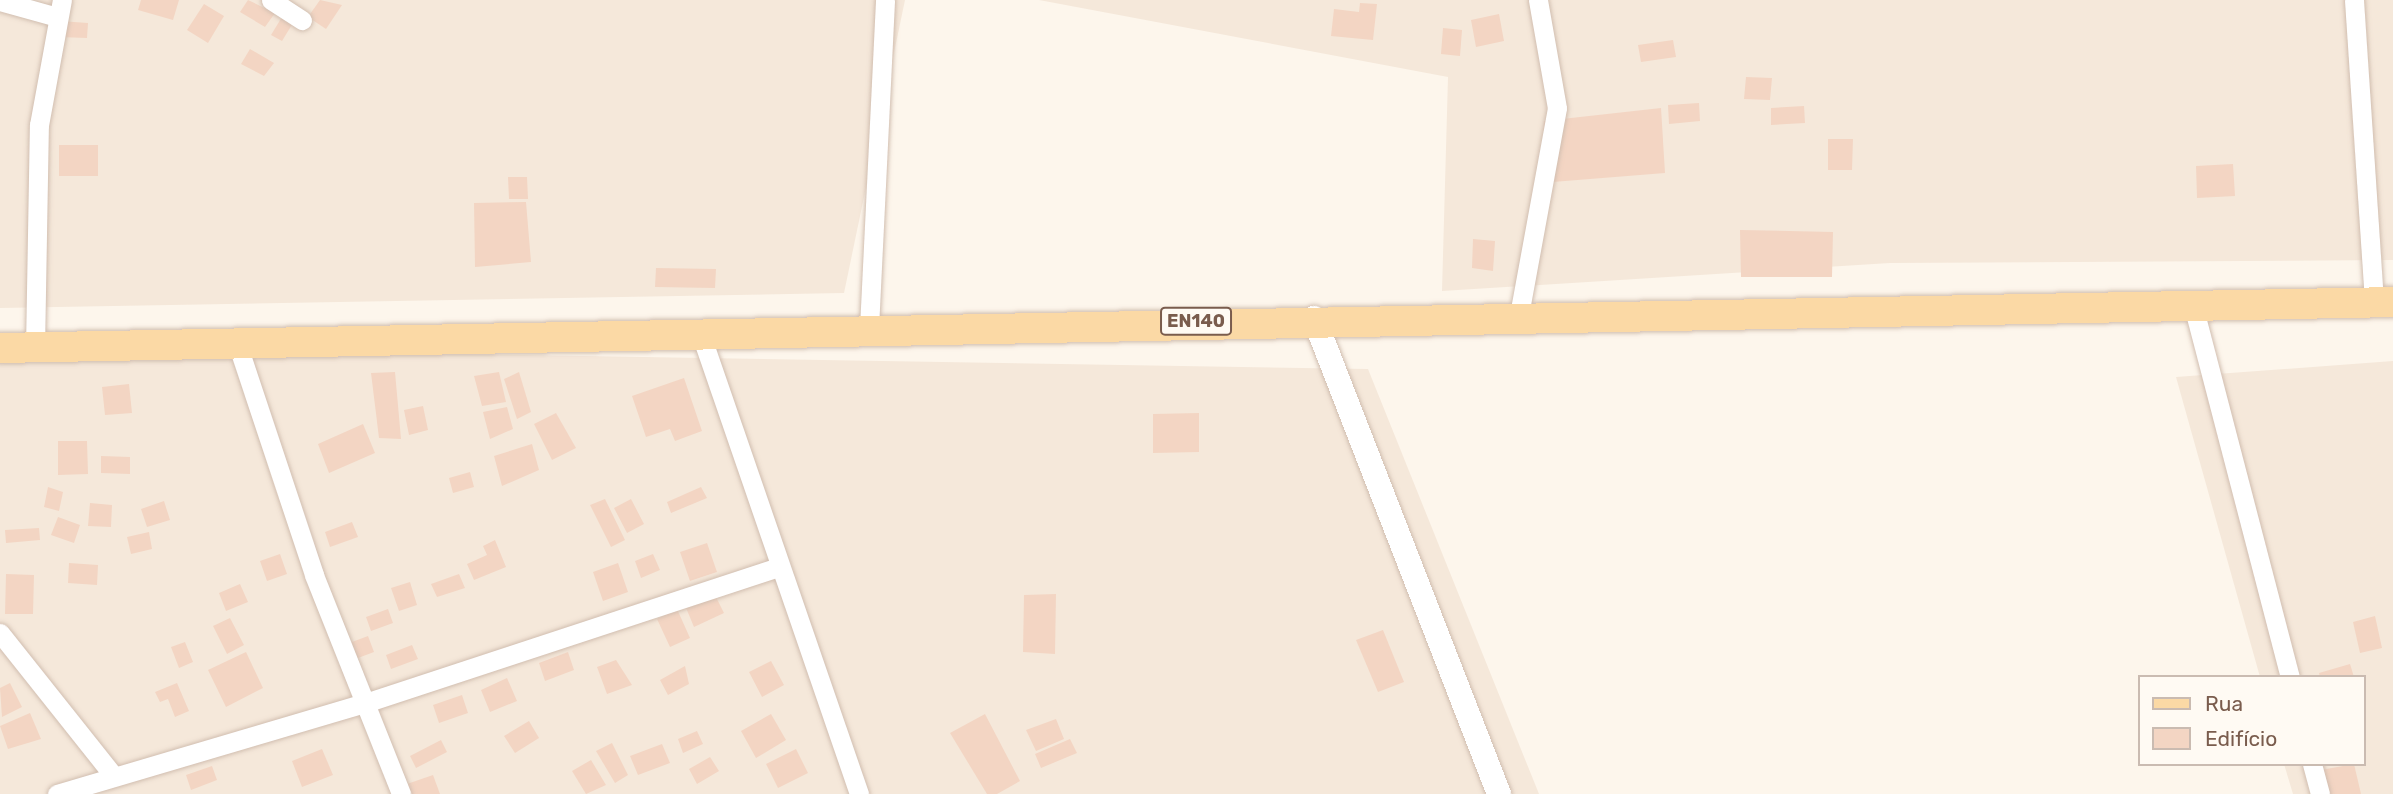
<!DOCTYPE html>
<html>
<head>
<meta charset="utf-8">
<style>
  body { margin:0 }
  #map { position:relative; width:2393px; height:794px; overflow:hidden; background:#fdf6ec; font-family:Rubik,sans-serif }
  div>[style] { position:absolute }
  [style*='--x'] { left:calc(var(--x)*1px); top:calc(var(--y)*1px); width:calc(var(--w)*1px); rotate:calc(var(--a)*1deg) }
  .residential>* { inset:0; background:#f5e8da }
  .building>* { inset:0; background:#f3d5c3 }
  .roads { filter:drop-shadow(0 0 2px #d1beb0) drop-shadow(0 0 2px #d1beb0) }
  .minor>* { height:19px; margin:-9.5px; padding:0 9.5px; transform-origin:9.5px; border-radius:9.5px; background:#fff }
  .tertiary>* { height:24px; margin:-12px; padding:0 12px; transform-origin:12px; border-radius:12px; background:#fff }
  .primary>* { height:30px; margin:-15px; padding:0 15px; transform-origin:15px; border-radius:15px; background:#fbd9a5 }
  span { translate:-50% -50%; white-space:nowrap; text-align:center; line-height:1.15; -webkit-text-stroke:5px #fffaf3; paint-order:stroke }
  .shield-label span { padding:2px 5px; background:#fffaf3; border:2px solid; border-radius:5px; -webkit-text-stroke-width:0 }
  .shield-label { font-size:18px; color:#7a5c4d; font-weight:700 }
  .legend { position:absolute; left:2138px; top:675px; width:228px; height:91px; box-sizing:border-box; background:#fffaf3; border:2px solid #cabbb1; margin:0; padding:9px 12px; list-style:none; font-size:21px; color:#7a5c4d }
  .legend li { display:flex; align-items:center; gap:14px; height:35px }
  .legend b { width:35px; border:2px solid #cabbb1 }
</style>
</head>
<body>
<div id="map">
  <div class="residential">
    <i style="clip-path:polygon(0 0,905px 0,844px 293px,0 308px)"></i>
    <i style="clip-path:polygon(1039px 0,2393px 0,2393px 260px,1890px 263px,1442px 291px,1448px 77px)"></i>
    <i style="clip-path:polygon(400px 353px,1368px 369px,1539px 794px,0 794px,0 362px)"></i>
    <i style="clip-path:polygon(2393px 361px,2393px 794px,2293px 794px,2284px 764px,2363px 764px,2363px 677px,2260px 677px,2176px 377px)"></i>
  </div>
  <div class="building">
    <i style="clip-path:polygon(141px 0,179px 0,173px 20px,138px 10px)"></i>
    <i style="clip-path:polygon(248px 0,275px 13px,265px 27px,240px 12px)"></i>
    <i style="clip-path:polygon(320px 0,342px 5px,326px 29px,308px 17px)"></i>
    <i style="clip-path:polygon(1360px 3px,1377px 4px,1373px 40px,1331px 36px,1334px 9px,1359px 12px)"></i>
    <i style="clip-path:polygon(204px 4px,224px 16px,208px 43px,187px 30px)"></i>
    <i style="clip-path:polygon(1499px 14px,1504px 41px,1476px 47px,1471px 20px)"></i>
    <i style="clip-path:polygon(282px 17px,293px 23px,282px 41px,271px 35px)"></i>
    <i style="clip-path:polygon(60px 21px,88px 23px,87px 38px,59px 37px)"></i>
    <i style="clip-path:polygon(1443px 28px,1462px 30px,1460px 56px,1441px 54px)"></i>
    <i style="clip-path:polygon(1673px 40px,1676px 57px,1641px 62px,1638px 45px)"></i>
    <i style="clip-path:polygon(250px 49px,274px 63px,264px 76px,241px 64px)"></i>
    <i style="clip-path:polygon(1746px 77px,1772px 78px,1770px 100px,1744px 99px)"></i>
    <i style="clip-path:polygon(1699px 103px,1700px 121px,1669px 124px,1668px 105px)"></i>
    <i style="clip-path:polygon(1804px 106px,1805px 123px,1771px 125px,1771px 108px)"></i>
    <i style="clip-path:polygon(1661px 108px,1665px 173px,1540px 183px,1544px 121px)"></i>
    <i style="clip-path:polygon(1828px 139px,1853px 139px,1852px 170px,1828px 170px)"></i>
    <i style="clip-path:polygon(59px 145px,98px 145px,98px 176px,59px 176px)"></i>
    <i style="clip-path:polygon(2233px 164px,2235px 196px,2197px 198px,2196px 166px)"></i>
    <i style="clip-path:polygon(508px 177px,527px 177px,528px 199px,509px 199px)"></i>
    <i style="clip-path:polygon(526px 202px,531px 262px,475px 267px,474px 203px)"></i>
    <i style="clip-path:polygon(1740px 230px,1833px 232px,1832px 277px,1741px 277px)"></i>
    <i style="clip-path:polygon(1473px 239px,1495px 241px,1493px 271px,1472px 268px)"></i>
    <i style="clip-path:polygon(656px 268px,716px 269px,715px 288px,655px 287px)"></i>
    <i style="clip-path:polygon(395px 372px,401px 439px,379px 438px,371px 373px)"></i>
    <i style="clip-path:polygon(499px 372px,506px 402px,482px 406px,474px 376px)"></i>
    <i style="clip-path:polygon(519px 372px,531px 412px,517px 419px,504px 379px)"></i>
    <i style="clip-path:polygon(684px 378px,702px 431px,675px 441px,670px 429px,646px 437px,632px 396px)"></i>
    <i style="clip-path:polygon(129px 384px,132px 413px,105px 415px,102px 387px)"></i>
    <i style="clip-path:polygon(423px 406px,428px 430px,409px 435px,404px 410px)"></i>
    <i style="clip-path:polygon(507px 407px,513px 429px,490px 439px,483px 412px)"></i>
    <i style="clip-path:polygon(556px 413px,576px 448px,552px 460px,534px 424px)"></i>
    <i style="clip-path:polygon(1199px 413px,1199px 452px,1153px 453px,1153px 414px)"></i>
    <i style="clip-path:polygon(363px 424px,375px 453px,329px 473px,318px 444px)"></i>
    <i style="clip-path:polygon(58px 441px,87px 441px,88px 474px,58px 475px)"></i>
    <i style="clip-path:polygon(532px 444px,539px 470px,502px 486px,494px 456px)"></i>
    <i style="clip-path:polygon(101px 456px,130px 457px,130px 474px,101px 473px)"></i>
    <i style="clip-path:polygon(470px 472px,474px 487px,453px 493px,449px 478px)"></i>
    <i style="clip-path:polygon(48px 487px,63px 492px,59px 511px,44px 507px)"></i>
    <i style="clip-path:polygon(701px 487px,707px 498px,671px 513px,667px 502px)"></i>
    <i style="clip-path:polygon(605px 499px,625px 540px,611px 547px,590px 505px)"></i>
    <i style="clip-path:polygon(631px 499px,644px 524px,627px 533px,614px 508px)"></i>
    <i style="clip-path:polygon(164px 501px,170px 520px,147px 527px,141px 509px)"></i>
    <i style="clip-path:polygon(90px 503px,112px 505px,111px 527px,88px 526px)"></i>
    <i style="clip-path:polygon(58px 517px,80px 525px,74px 543px,51px 535px)"></i>
    <i style="clip-path:polygon(352px 522px,358px 537px,330px 547px,325px 532px)"></i>
    <i style="clip-path:polygon(39px 528px,40px 540px,6px 543px,5px 530px)"></i>
    <i style="clip-path:polygon(149px 532px,152px 549px,131px 554px,127px 537px)"></i>
    <i style="clip-path:polygon(495px 540px,506px 567px,474px 580px,467px 564px,487px 555px,483px 546px)"></i>
    <i style="clip-path:polygon(707px 543px,717px 572px,690px 581px,680px 552px)"></i>
    <i style="clip-path:polygon(280px 554px,287px 574px,267px 581px,260px 561px)"></i>
    <i style="clip-path:polygon(653px 554px,660px 570px,641px 578px,635px 561px)"></i>
    <i style="clip-path:polygon(69px 563px,98px 565px,97px 585px,68px 583px)"></i>
    <i style="clip-path:polygon(618px 563px,628px 592px,603px 601px,593px 572px)"></i>
    <i style="clip-path:polygon(6px 574px,34px 575px,33px 614px,5px 614px)"></i>
    <i style="clip-path:polygon(459px 574px,465px 588px,437px 597px,431px 584px)"></i>
    <i style="clip-path:polygon(410px 582px,417px 605px,399px 611px,391px 588px)"></i>
    <i style="clip-path:polygon(240px 584px,248px 602px,226px 611px,219px 593px)"></i>
    <i style="clip-path:polygon(1056px 594px,1055px 654px,1023px 652px,1024px 595px)"></i>
    <i style="clip-path:polygon(715px 595px,724px 613px,694px 627px,684px 603px)"></i>
    <i style="clip-path:polygon(388px 609px,393px 623px,371px 631px,366px 617px)"></i>
    <i style="clip-path:polygon(677px 609px,690px 638px,670px 647px,657px 619px)"></i>
    <i style="clip-path:polygon(2375px 616px,2382px 648px,2360px 653px,2353px 622px)"></i>
    <i style="clip-path:polygon(230px 618px,244px 645px,227px 654px,213px 626px)"></i>
    <i style="clip-path:polygon(1383px 630px,1404px 682px,1378px 692px,1356px 640px)"></i>
    <i style="clip-path:polygon(368px 636px,374px 652px,350px 661px,344px 645px)"></i>
    <i style="clip-path:polygon(185px 642px,193px 662px,179px 668px,171px 647px)"></i>
    <i style="clip-path:polygon(412px 645px,418px 659px,391px 669px,386px 655px)"></i>
    <i style="clip-path:polygon(246px 652px,263px 688px,226px 707px,208px 670px)"></i>
    <i style="clip-path:polygon(568px 652px,574px 670px,545px 681px,539px 663px)"></i>
    <i style="clip-path:polygon(616px 660px,632px 685px,607px 694px,597px 667px)"></i>
    <i style="clip-path:polygon(771px 661px,784px 685px,762px 697px,749px 672px)"></i>
    <i style="clip-path:polygon(2350px 664px,2354px 677px,2320px 677px,2319px 673px)"></i>
    <i style="clip-path:polygon(685px 666px,689px 684px,668px 695px,660px 680px)"></i>
    <i style="clip-path:polygon(507px 678px,517px 701px,490px 712px,481px 690px)"></i>
    <i style="clip-path:polygon(10px 683px,22px 707px,2px 717px,0 688px)"></i>
    <i style="clip-path:polygon(177px 683px,189px 711px,175px 717px,168px 699px,160px 702px,155px 692px)"></i>
    <i style="clip-path:polygon(462px 695px,468px 713px,439px 723px,433px 705px)"></i>
    <i style="clip-path:polygon(30px 713px,41px 739px,8px 749px,0 726px)"></i>
    <i style="clip-path:polygon(771px 714px,786px 740px,756px 758px,741px 731px)"></i>
    <i style="clip-path:polygon(985px 714px,1020px 781px,997px 794px,987px 794px,950px 733px)"></i>
    <i style="clip-path:polygon(1056px 719px,1064px 739px,1036px 751px,1026px 730px)"></i>
    <i style="clip-path:polygon(529px 721px,539px 738px,515px 753px,504px 736px)"></i>
    <i style="clip-path:polygon(697px 731px,703px 744px,683px 753px,678px 739px)"></i>
    <i style="clip-path:polygon(1070px 739px,1077px 753px,1041px 768px,1035px 754px)"></i>
    <i style="clip-path:polygon(441px 740px,447px 752px,416px 768px,410px 756px)"></i>
    <i style="clip-path:polygon(612px 743px,628px 775px,615px 783px,596px 751px)"></i>
    <i style="clip-path:polygon(662px 744px,670px 763px,638px 775px,630px 756px)"></i>
    <i style="clip-path:polygon(322px 749px,333px 775px,302px 787px,292px 761px)"></i>
    <i style="clip-path:polygon(796px 749px,808px 773px,778px 788px,766px 764px)"></i>
    <i style="clip-path:polygon(710px 757px,719px 771px,697px 784px,689px 769px)"></i>
    <i style="clip-path:polygon(591px 760px,606px 785px,586px 794px,572px 771px)"></i>
    <i style="clip-path:polygon(2354px 764px,2361px 794px,2328px 794px,2321px 770px)"></i>
    <i style="clip-path:polygon(212px 766px,217px 780px,191px 790px,186px 775px)"></i>
    <i style="clip-path:polygon(433px 775px,440px 794px,410px 794px,407px 784px)"></i>
  </div>
  <div class="roads">
    <div class="minor">
      <i style="--x:271;--y:0;--w:37;--a:33"></i>
      <i style="--x:2354;--y:0;--w:303;--a:86.2"></i>
      <i style="--x:0;--y:1;--w:59;--a:15.7"></i>
      <i style="--x:2194;--y:309;--w:380;--a:75.4"></i>
      <i style="--x:1519;--y:315;--w:210;--a:-79.6"></i>
      <i style="--x:1557;--y:108;--w:110;--a:-100"></i>
      <i style="--x:869;--y:328;--w:328;--a:-87.2"></i>
      <i style="--x:700;--y:332;--w:489;--a:71"></i>
      <i style="--x:237;--y:343;--w:244;--a:71.6"></i>
      <i style="--x:314;--y:575;--w:236;--a:68.3"></i>
      <i style="--x:35;--y:349;--w:224;--a:-89"></i>
      <i style="--x:39;--y:125;--w:127;--a:-79.6"></i>
      <i style="--x:0;--y:633;--w:181;--a:51.5"></i>
      <i style="--x:2312;--y:764;--w:31;--a:75"></i>
      <i style="--x:57;--y:794;--w:324;--a:-16.5"></i>
      <i style="--x:368;--y:702;--w:433;--a:-18.2"></i>
    </div>
    <div class="tertiary">
      <i style="--x:1314;--y:318;--w:511;--a:68.76"></i>
    </div>
    <div class="primary">
      <i style="--x:0;--y:348;--w:2393;--a:-1.1"></i>
    </div>
  </div>
  <div class="shield-label">
    <span style="left:1196px;top:321px">EN140</span>
  </div>
  <ul class="legend">
  <li><b style="height:9px;background:#fbd9a5"></b>Rua</li>
  <li><b style="height:19px;background:#f3d5c3"></b>Edifício</li>
  </ul>
</div>
</body>
</html>
